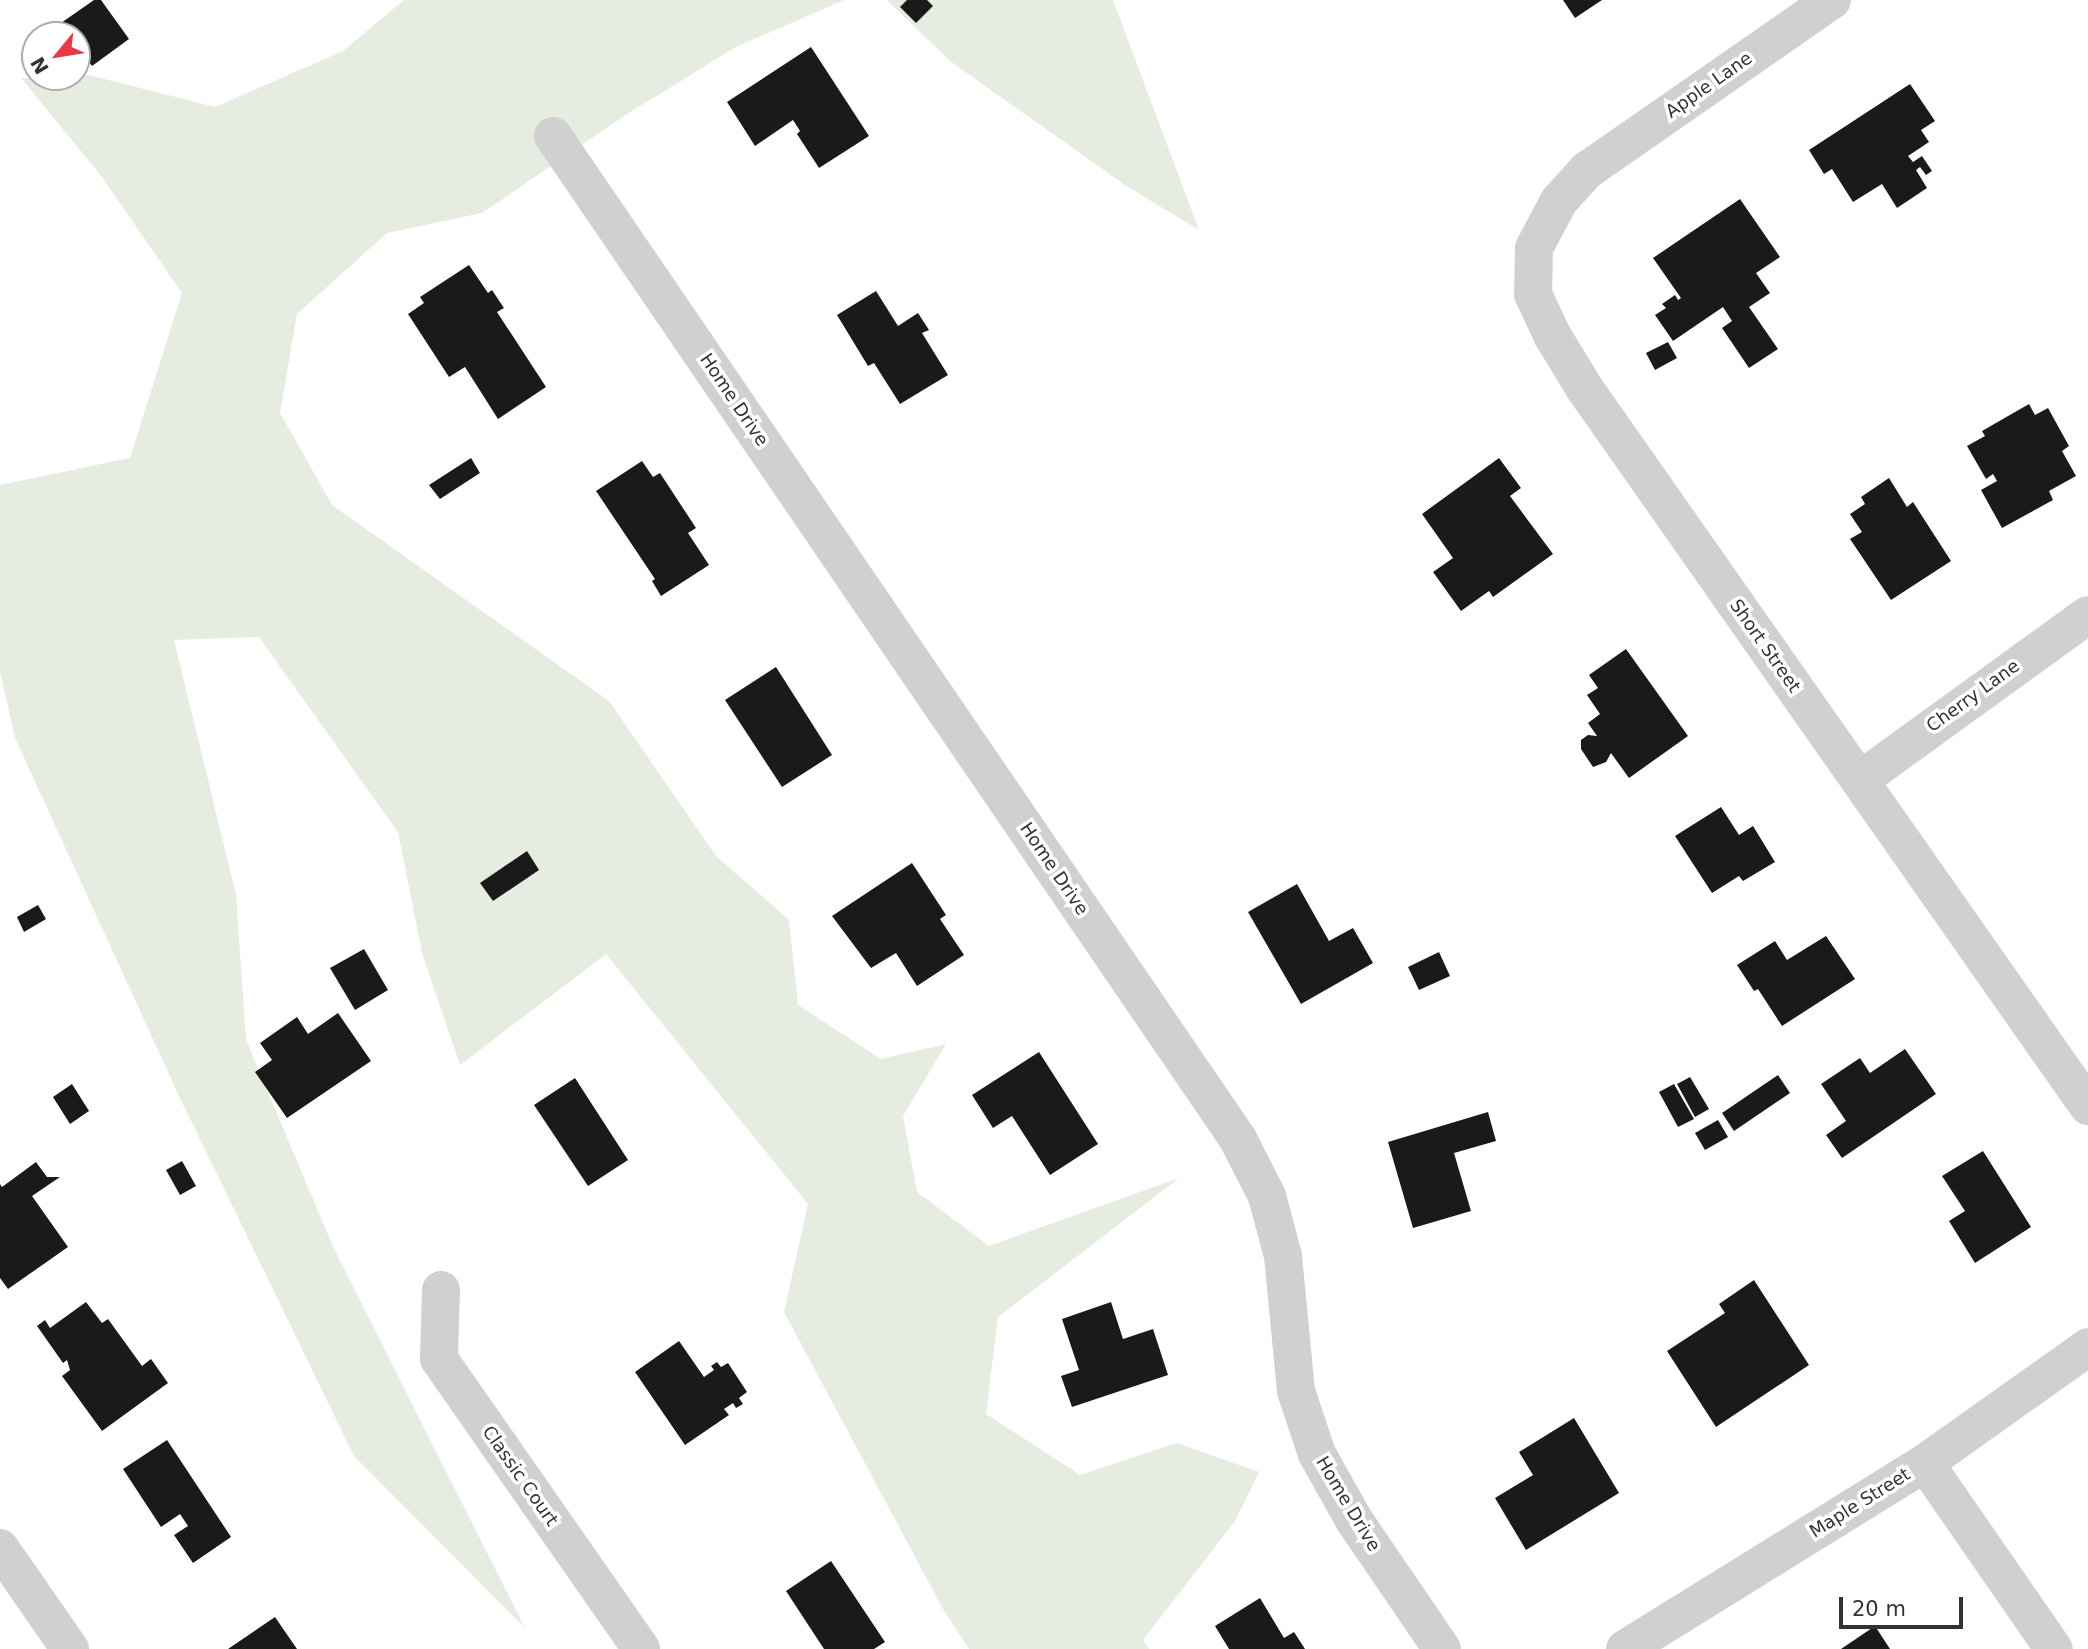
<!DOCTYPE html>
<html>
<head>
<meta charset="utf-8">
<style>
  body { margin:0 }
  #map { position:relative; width:2088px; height:1649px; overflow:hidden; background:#fff; font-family:"DejaVu Sans",sans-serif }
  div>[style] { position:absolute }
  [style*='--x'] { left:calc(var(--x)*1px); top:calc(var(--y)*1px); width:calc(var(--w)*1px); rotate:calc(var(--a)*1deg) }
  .green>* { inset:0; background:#e6ecdf }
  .building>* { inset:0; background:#1a1a1a }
  .street>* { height:38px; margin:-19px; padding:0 19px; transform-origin:19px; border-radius:19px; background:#d0d0d0 }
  span { translate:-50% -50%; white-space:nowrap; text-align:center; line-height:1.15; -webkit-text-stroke:7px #fff; paint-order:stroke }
  .street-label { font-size:18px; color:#333 }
  .north { position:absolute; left:21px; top:21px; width:70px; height:70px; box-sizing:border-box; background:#fff; border:2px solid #adadad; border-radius:50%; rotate:240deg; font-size:19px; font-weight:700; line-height:28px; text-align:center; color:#333 }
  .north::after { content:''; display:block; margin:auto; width:24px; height:32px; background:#e63946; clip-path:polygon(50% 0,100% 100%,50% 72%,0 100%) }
  .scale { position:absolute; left:1839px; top:1597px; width:124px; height:32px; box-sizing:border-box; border:4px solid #333; border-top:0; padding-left:9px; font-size:21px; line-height:24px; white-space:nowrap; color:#333; -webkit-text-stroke:5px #fff; paint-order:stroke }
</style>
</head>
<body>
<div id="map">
  <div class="green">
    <i style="clip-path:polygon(404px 0,844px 0,736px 47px,627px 114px,482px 213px,387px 233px,297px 314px,280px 413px,332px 505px,609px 701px,716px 856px,789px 920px,798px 1005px,881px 1059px,946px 1044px,903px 1116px,917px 1192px,989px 1246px,1179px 1178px,998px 1317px,986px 1414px,1080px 1475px,1177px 1443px,1259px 1472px,1235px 1521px,1143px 1640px,1149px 1649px,969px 1649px,943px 1609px,784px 1312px,808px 1204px,606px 954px,460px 1065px,422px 953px,398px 832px,259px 637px,174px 640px,236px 895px,246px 1040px,334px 1249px,525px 1628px,354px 1456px,179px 1096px,15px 738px,0 672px,0 485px,130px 458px,182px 293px,102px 177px,21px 78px,77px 77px,77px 72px,215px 107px,343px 51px)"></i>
    <i style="clip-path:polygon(887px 0,1113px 0,1199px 230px,1125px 185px,950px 61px)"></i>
  </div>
  <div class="building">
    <i style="clip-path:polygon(94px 0,101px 0,129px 39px,92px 66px,77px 45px,77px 35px,70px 35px,61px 23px)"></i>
    <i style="clip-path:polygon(907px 0,927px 0,933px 6px,916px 23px,900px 7px)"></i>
    <i style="clip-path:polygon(1563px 0,1602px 0,1575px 18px)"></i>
    <i style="clip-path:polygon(811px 47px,869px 136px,819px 168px,797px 134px,800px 131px,793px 120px,755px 146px,727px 102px)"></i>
    <i style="clip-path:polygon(1910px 84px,1935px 121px,1921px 130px,1929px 142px,1908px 156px,1913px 162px,1922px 156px,1932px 171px,1926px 175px,1920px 167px,1916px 170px,1927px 188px,1897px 208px,1882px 184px,1853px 202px,1832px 169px,1824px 174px,1809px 150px)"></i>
    <i style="clip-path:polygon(1740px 199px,1780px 257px,1756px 273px,1770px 293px,1749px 307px,1778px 349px,1749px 368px,1722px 328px,1732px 321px,1723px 307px,1673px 341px,1655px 315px,1666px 308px,1662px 304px,1675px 295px,1678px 300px,1681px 298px,1653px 258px)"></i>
    <i style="clip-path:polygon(469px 265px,488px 293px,492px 290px,504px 308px,497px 312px,546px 387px,498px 419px,465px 367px,449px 377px,408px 314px,424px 303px,420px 297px)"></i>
    <i style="clip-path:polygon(876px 291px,898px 326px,918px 313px,929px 330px,922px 333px,948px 375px,900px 404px,874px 363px,868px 366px,837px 315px)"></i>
    <i style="clip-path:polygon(1668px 342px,1677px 358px,1655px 370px,1646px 353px)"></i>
    <i style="clip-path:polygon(2029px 404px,2035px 415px,2048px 408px,2069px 446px,2062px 451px,2076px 476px,2049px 491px,2053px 500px,2002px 528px,1981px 490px,1997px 481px,1993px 474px,1986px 479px,1967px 446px,1985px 436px,1982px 431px)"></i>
    <i style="clip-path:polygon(471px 458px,480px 473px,440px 499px,429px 485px)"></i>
    <i style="clip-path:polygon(1499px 458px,1521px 488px,1510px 496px,1553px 554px,1493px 597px,1489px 591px,1461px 611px,1433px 572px,1453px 558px,1422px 514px)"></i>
    <i style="clip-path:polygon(642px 461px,653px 477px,660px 473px,696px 528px,688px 533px,709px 565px,661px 596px,652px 581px,655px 579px,596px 491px)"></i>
    <i style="clip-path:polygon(1889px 478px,1907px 507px,1913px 502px,1951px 561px,1891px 600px,1850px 539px,1862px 532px,1850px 514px,1865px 504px,1861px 497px)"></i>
    <i style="clip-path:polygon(1626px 649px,1688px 736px,1629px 778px,1611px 753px,1606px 762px,1593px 767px,1581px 749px,1581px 740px,1588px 735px,1597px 736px,1588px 723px,1600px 714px,1587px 695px,1598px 688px,1589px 675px)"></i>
    <i style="clip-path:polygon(776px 667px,832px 755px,782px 787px,725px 700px)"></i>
    <i style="clip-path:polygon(1721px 807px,1739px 835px,1753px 826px,1775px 862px,1743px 881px,1739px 876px,1712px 893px,1675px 836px)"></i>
    <i style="clip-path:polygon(527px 851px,539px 870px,493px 901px,480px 883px)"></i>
    <i style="clip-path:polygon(912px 863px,946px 915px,940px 919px,964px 955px,917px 986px,896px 953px,871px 968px,832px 916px)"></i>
    <i style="clip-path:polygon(1297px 884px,1329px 941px,1353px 928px,1373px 963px,1301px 1004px,1248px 912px)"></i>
    <i style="clip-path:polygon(38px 905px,46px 919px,24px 932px,17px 917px)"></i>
    <i style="clip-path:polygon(1826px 936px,1855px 979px,1782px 1026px,1758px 989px,1754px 991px,1737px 965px,1775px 941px,1787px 960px)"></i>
    <i style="clip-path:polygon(364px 949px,388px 990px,355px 1010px,330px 968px)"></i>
    <i style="clip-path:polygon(1439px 952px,1450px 976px,1419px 990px,1408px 967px)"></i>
    <i style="clip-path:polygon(338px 1013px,371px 1061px,287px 1118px,255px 1072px,272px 1060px,260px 1043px,297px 1017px,308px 1034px)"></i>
    <i style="clip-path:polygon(1905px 1049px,1936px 1094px,1842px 1158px,1826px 1135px,1846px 1121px,1821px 1084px,1860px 1058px,1870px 1073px)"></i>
    <i style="clip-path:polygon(1039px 1052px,1098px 1144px,1050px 1175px,1012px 1116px,993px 1128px,972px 1095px)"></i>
    <i style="clip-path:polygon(1778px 1075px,1790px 1093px,1734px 1131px,1722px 1113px)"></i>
    <i style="clip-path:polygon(1690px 1077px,1709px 1109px,1695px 1117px,1677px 1084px)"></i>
    <i style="clip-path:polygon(575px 1078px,628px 1160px,588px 1186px,534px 1105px)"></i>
    <i style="clip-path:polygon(72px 1084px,89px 1111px,70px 1124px,53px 1097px)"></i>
    <i style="clip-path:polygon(1674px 1084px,1694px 1119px,1678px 1127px,1659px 1092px)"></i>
    <i style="clip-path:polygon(1488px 1112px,1496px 1141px,1454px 1153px,1471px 1211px,1413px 1228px,1388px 1142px)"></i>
    <i style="clip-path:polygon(1718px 1120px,1728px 1137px,1705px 1150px,1695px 1133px)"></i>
    <i style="clip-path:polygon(1983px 1151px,2031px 1227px,1975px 1263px,1949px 1221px,1965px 1211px,1942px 1176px)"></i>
    <i style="clip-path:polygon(182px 1161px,196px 1186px,180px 1195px,166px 1170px)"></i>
    <i style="clip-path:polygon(36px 1162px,47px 1177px,60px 1177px,32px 1196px,68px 1247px,8px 1289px,0 1278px,0 1184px,2px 1187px)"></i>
    <i style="clip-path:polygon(1754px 1280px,1809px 1365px,1716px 1427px,1667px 1351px,1725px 1313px,1719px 1304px)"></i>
    <i style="clip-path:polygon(86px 1302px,102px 1323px,108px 1319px,142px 1366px,151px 1359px,168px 1383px,102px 1431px,62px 1376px,70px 1370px,67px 1360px,63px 1363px,37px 1326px,45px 1320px,50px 1328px)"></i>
    <i style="clip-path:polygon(1111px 1302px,1123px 1339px,1153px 1329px,1168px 1375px,1072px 1407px,1061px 1376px,1079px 1370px,1062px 1319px)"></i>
    <i style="clip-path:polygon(679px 1341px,704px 1377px,714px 1370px,711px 1366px,717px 1362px,721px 1367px,728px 1363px,747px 1392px,739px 1398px,743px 1404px,736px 1408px,733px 1403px,724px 1409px,729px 1415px,685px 1445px,635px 1372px)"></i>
    <i style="clip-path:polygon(1574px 1418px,1619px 1493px,1526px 1550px,1495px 1498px,1533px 1475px,1519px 1452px)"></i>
    <i style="clip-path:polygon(167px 1440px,231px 1537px,193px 1563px,174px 1535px,188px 1526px,180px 1514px,161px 1527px,123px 1469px)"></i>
    <i style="clip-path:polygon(831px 1561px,885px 1642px,874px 1649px,824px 1649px,786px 1591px)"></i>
    <i style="clip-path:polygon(1260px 1598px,1284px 1638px,1294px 1632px,1305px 1649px,1229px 1649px,1215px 1626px)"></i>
    <i style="clip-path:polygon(275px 1617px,297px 1649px,228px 1649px)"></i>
    <i style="clip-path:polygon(1875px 1626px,1890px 1649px,1841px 1649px)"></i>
  </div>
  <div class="street">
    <i style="--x:1832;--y:0;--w:298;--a:145.2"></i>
    <i style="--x:1587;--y:170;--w:42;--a:132.1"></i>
    <i style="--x:1559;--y:201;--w:53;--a:118"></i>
    <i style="--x:1534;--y:248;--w:46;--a:91.2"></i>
    <i style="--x:1533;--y:294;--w:45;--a:65.1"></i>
    <i style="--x:1552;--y:335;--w:63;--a:58.6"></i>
    <i style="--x:1585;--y:389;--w:876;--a:54.95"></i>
    <i style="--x:553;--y:136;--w:1215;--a:55.67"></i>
    <i style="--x:1238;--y:1139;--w:64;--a:63"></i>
    <i style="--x:1267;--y:1196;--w:62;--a:75.1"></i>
    <i style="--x:1283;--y:1256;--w:136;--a:84.5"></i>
    <i style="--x:1296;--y:1391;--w:66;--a:71.6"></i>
    <i style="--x:1317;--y:1454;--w:76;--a:60.7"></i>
    <i style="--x:1354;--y:1520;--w:156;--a:55.7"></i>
    <i style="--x:1860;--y:780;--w:281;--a:-35.9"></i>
    <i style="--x:441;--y:1290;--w:69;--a:91.7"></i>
    <i style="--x:439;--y:1359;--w:353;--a:55.1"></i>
    <i style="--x:1925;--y:1463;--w:226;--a:55.3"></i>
    <i style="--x:0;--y:1548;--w:123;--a:55.3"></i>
    <i style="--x:1625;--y:1649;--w:353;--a:-31.8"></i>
    <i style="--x:1925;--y:1463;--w:200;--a:-35.4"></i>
  </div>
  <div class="street-label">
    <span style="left:1709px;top:85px;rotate:-35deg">Apple Lane</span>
    <span style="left:734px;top:400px;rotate:56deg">Home Drive</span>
    <span style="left:1765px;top:646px;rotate:55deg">Short Street</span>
    <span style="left:1973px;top:696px;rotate:-36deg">Cherry Lane</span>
    <span style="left:1054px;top:869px;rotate:56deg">Home Drive</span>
    <span style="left:520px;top:1476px;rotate:55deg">Classic Court</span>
    <span style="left:1860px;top:1503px;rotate:-32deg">Maple Street</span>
    <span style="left:1348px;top:1504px;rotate:59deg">Home Drive</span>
  </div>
  <div class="north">N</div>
  <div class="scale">20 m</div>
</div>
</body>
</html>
